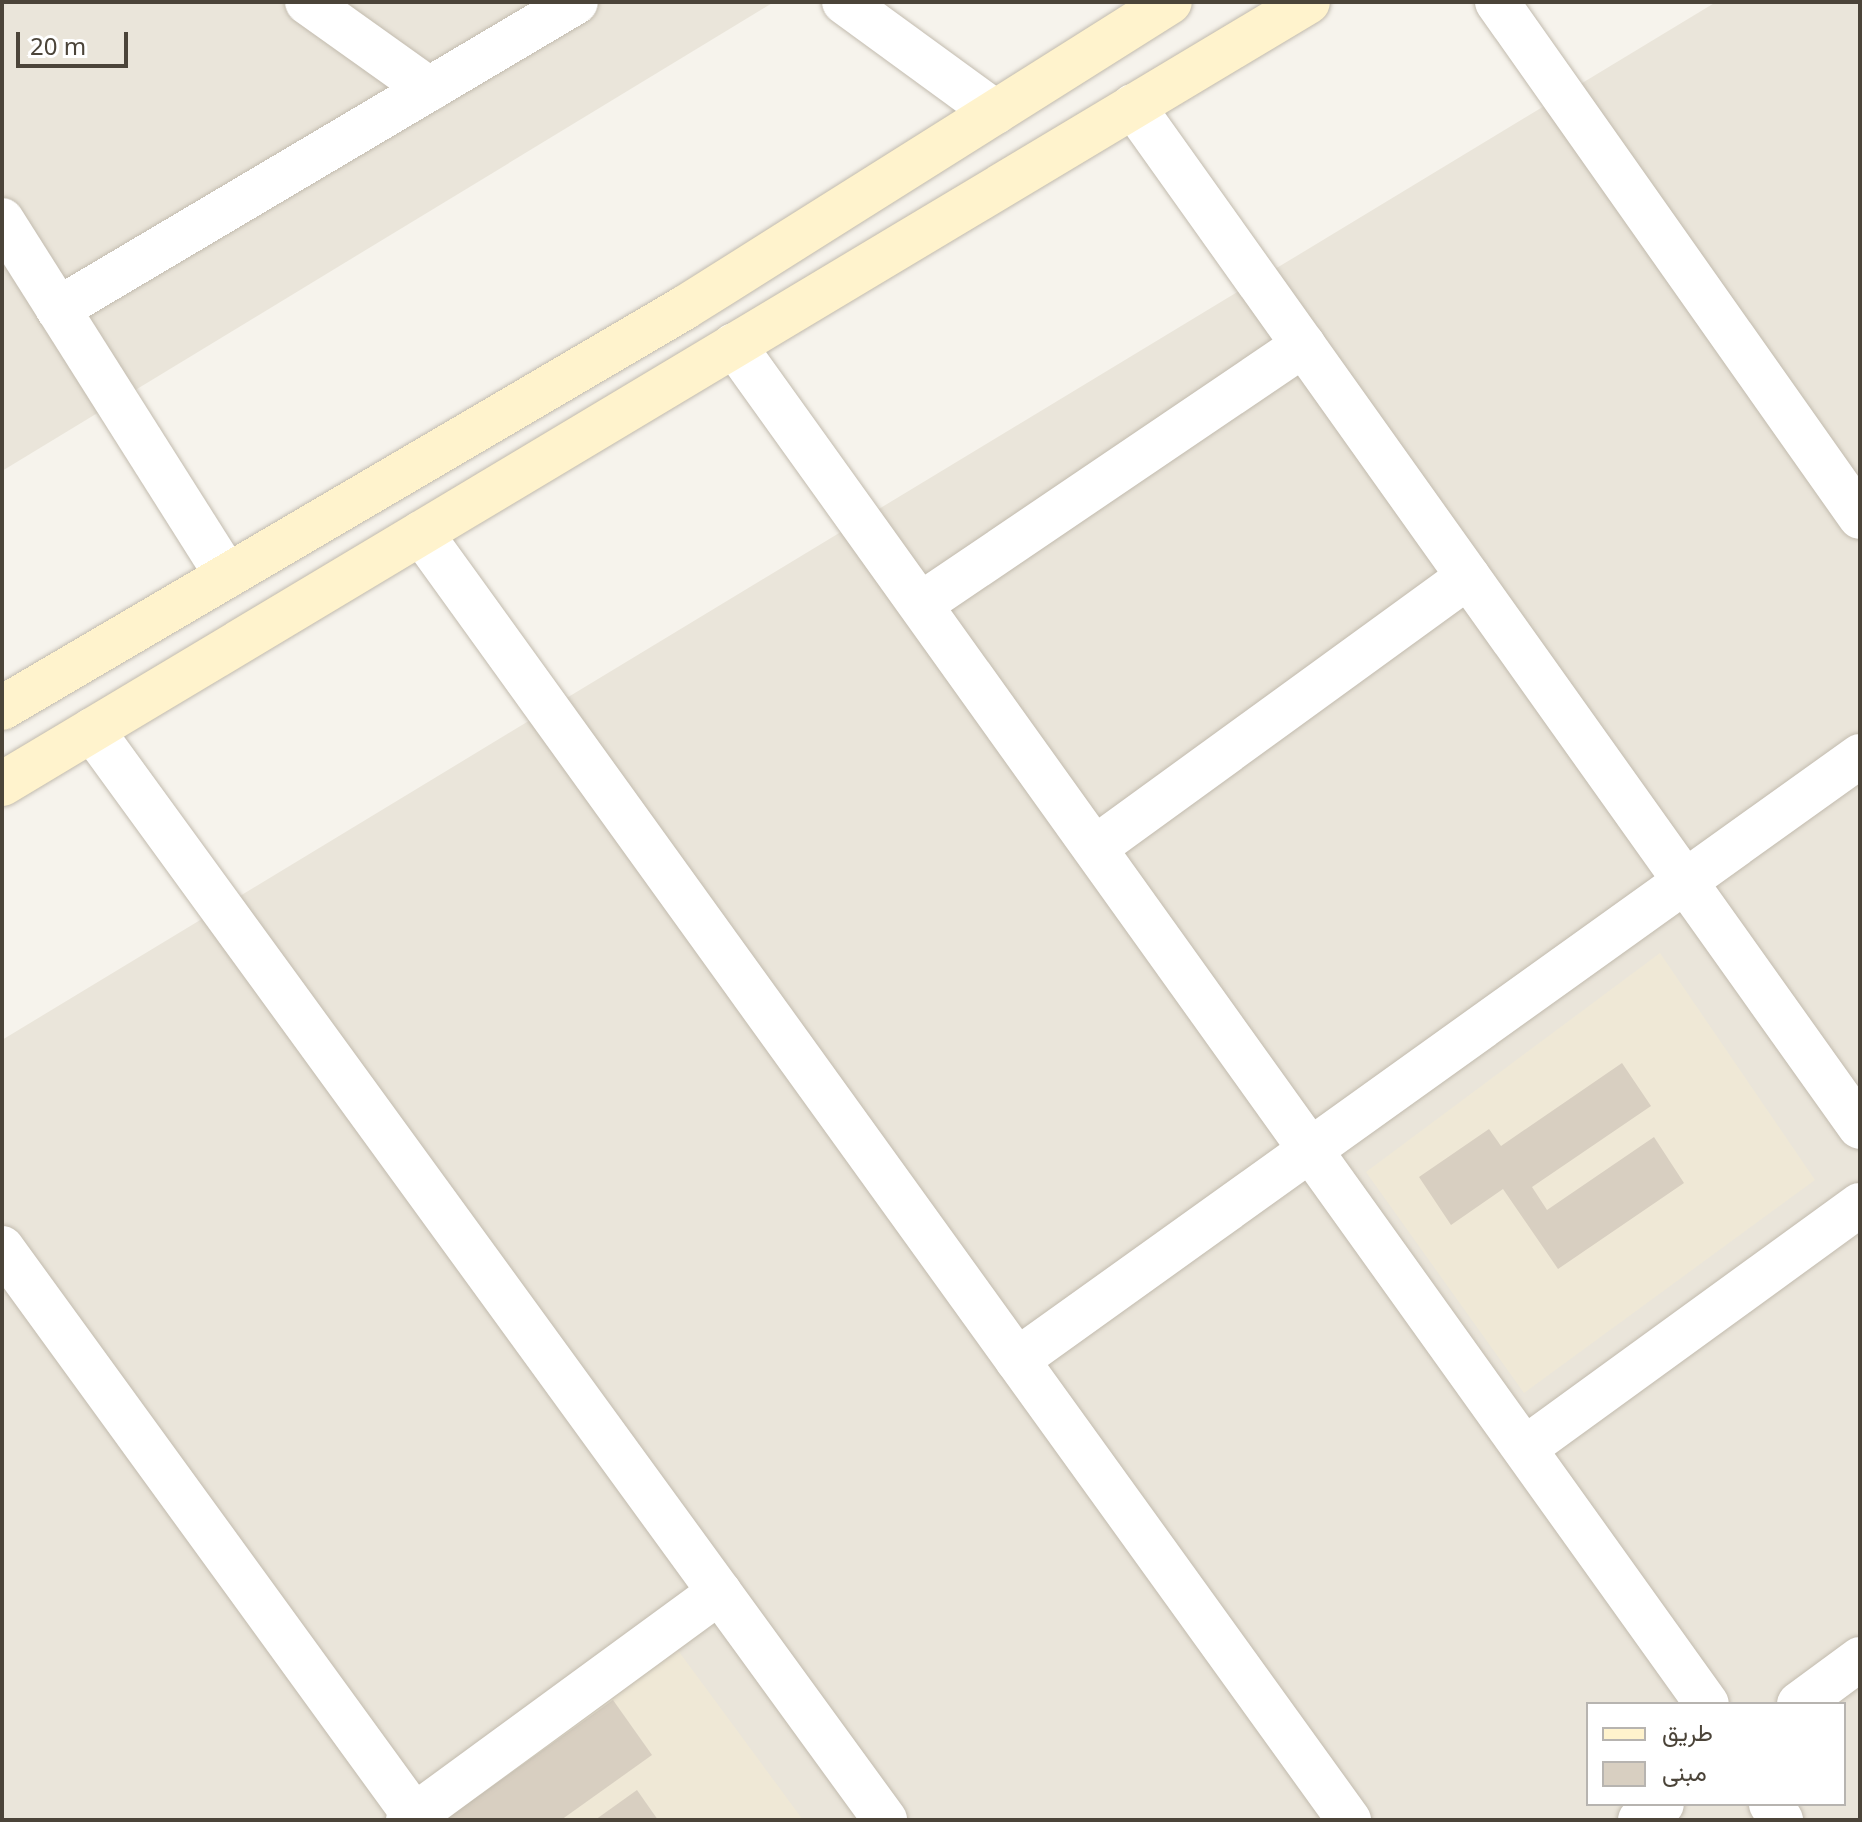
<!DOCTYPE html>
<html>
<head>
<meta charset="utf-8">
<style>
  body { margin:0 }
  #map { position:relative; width:1862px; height:1822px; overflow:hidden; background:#f6f3ec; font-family:"Noto Sans",Vazirmatn,sans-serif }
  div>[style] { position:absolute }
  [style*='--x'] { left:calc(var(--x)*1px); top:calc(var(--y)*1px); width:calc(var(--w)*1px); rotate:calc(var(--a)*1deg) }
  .residential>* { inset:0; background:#eae5da }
  .education>* { inset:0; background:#efe8d6 }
  .building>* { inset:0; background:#d8cfc1 }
  .roads { filter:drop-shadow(0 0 2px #c2bbae) drop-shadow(0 0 2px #c2bbae) }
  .street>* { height:44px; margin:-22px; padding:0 22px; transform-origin:22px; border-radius:22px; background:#fff }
  .secondary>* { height:44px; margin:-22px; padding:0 22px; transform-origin:22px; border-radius:22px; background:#fff3cd }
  span { translate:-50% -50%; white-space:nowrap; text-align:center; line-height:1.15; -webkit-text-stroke:7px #fff; paint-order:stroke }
  .frame { position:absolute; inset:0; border:4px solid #4b4439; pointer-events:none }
  .legend { position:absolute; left:1586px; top:1702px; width:260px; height:104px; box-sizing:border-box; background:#fff; border:2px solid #b7b4b0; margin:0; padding:10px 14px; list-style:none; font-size:24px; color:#4b4439 }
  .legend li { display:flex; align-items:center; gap:16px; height:40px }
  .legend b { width:40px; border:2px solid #b7b4b0 }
  .scale { position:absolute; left:16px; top:32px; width:112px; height:36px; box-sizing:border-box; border:4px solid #4b4439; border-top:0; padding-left:10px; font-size:24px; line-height:28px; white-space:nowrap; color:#4b4439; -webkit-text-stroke:6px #fff; paint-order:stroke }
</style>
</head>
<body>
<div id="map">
  <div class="residential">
    <i style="clip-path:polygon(2px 2px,774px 2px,2px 471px)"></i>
    <i style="clip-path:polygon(evenodd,1716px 2px,1860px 2px,1860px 1820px,2px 1820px,2px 1040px,1716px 2px,1588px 1704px,1844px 1704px,1844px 1804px,1588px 1804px,1588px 1704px)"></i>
  </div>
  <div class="education">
    <i style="clip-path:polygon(1660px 953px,1815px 1180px,1524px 1393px,1366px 1172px)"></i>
    <i style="clip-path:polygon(671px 1641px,803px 1820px,426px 1820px)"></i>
  </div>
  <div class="building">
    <i style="clip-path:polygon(1622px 1063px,1651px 1106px,1532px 1187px,1547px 1210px,1654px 1137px,1684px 1183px,1558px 1269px,1503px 1189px,1451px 1225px,1419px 1177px,1489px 1129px,1501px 1146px)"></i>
    <i style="clip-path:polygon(613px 1700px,652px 1755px,561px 1820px,445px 1820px)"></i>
    <i style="clip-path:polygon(637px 1790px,658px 1820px,595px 1820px)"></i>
  </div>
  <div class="roads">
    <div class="street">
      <i style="--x:307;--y:2;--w:150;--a:35.5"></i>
      <i style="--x:844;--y:2;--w:187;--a:36.1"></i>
      <i style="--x:1497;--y:2;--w:630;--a:54.82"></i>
      <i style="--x:1133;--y:106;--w:1253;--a:54.55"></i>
      <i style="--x:2;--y:220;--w:421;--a:57.7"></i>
      <i style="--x:58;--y:309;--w:602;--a:-30.65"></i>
      <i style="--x:734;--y:345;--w:1671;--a:54.4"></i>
      <i style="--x:421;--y:533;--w:1587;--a:54.21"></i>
      <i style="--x:921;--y:604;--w:462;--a:-34.1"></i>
      <i style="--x:92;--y:730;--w:1348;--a:53.96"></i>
      <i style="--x:1096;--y:847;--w:460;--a:-36"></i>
      <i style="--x:2;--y:1248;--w:701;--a:54"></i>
      <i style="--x:1017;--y:1360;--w:1037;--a:-35.62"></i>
      <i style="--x:1528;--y:1446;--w:410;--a:-36"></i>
      <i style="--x:1799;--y:1704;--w:76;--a:-36.4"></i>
      <i style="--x:1771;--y:1804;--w:19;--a:58"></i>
      <i style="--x:408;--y:1820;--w:386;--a:-36.2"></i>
      <i style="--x:1640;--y:1820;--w:27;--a:-36"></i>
    </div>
    <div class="secondary">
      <i style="--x:2;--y:708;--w:791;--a:-30.39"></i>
      <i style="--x:684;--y:308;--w:574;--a:-32.2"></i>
      <i style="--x:2;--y:784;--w:1522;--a:-30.91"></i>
    </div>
  </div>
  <div class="frame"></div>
  <ul class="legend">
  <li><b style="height:10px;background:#fff3cd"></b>طريق</li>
  <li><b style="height:22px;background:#d8cfc1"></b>مبنى</li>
  </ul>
  <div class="scale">20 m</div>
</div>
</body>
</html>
